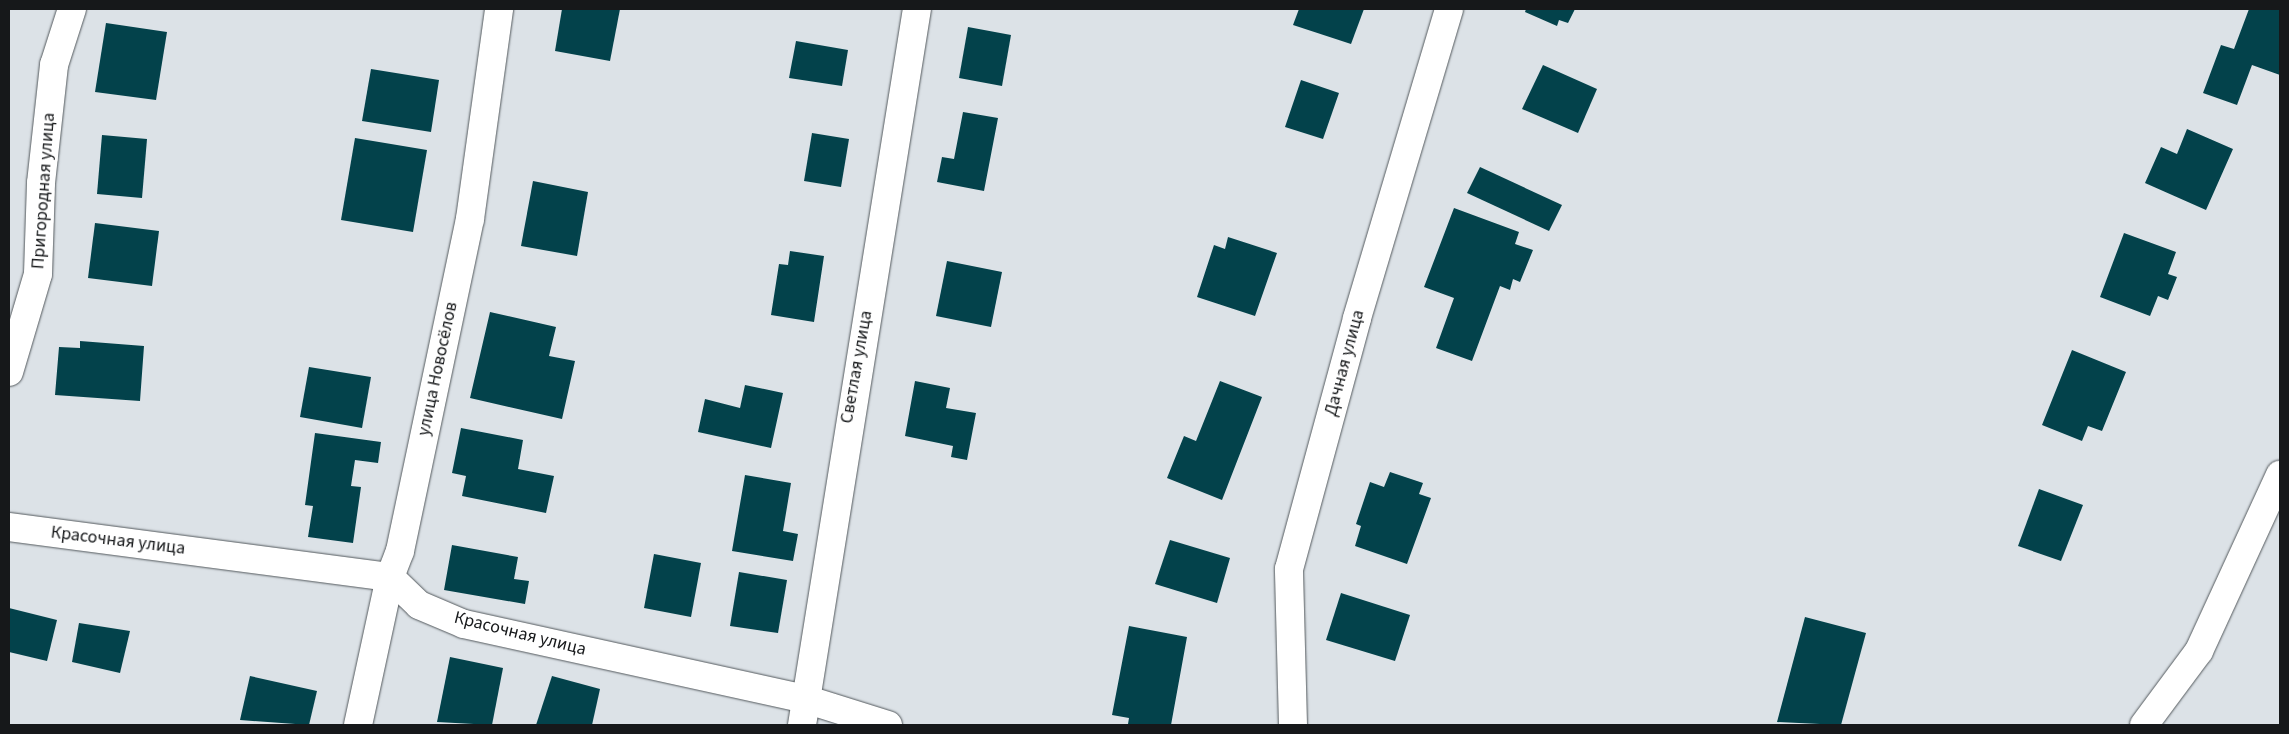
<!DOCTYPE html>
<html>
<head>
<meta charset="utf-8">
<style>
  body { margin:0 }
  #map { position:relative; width:2289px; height:734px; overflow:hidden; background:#dce2e7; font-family:"Source Sans 3",sans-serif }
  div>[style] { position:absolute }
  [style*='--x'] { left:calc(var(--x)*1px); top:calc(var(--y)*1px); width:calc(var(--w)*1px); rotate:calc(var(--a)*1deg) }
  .building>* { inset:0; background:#03424b }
  .roads { filter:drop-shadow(0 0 1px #53595d) drop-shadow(0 0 1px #53595d) }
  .minor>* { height:28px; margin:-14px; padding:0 14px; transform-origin:14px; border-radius:14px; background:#fff }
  span { translate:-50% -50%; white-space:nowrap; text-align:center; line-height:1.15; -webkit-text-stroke:5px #fff; paint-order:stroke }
  .street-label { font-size:18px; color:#16181a }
  .frame { position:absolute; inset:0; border:10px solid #16181a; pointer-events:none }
</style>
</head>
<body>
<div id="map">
  <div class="building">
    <i style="clip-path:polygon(562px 9px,620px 9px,610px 61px,555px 51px)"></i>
    <i style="clip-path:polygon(1299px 9px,1364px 9px,1351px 44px,1293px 25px)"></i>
    <i style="clip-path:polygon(1526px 9px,1575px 9px,1568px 23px,1559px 20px,1557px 26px,1525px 12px)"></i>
    <i style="clip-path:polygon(2249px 9px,2280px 9px,2280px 75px,2252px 65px,2237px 105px,2203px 93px,2221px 45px,2234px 49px)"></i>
    <i style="clip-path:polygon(106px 23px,167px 32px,156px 100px,95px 92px)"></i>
    <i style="clip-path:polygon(968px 27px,1011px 35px,1002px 86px,959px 78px)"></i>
    <i style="clip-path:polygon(796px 41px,848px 50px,842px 86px,789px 78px)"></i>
    <i style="clip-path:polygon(1543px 65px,1597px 89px,1578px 133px,1522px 109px)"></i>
    <i style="clip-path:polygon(371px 69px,439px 80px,431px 132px,362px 121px)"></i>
    <i style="clip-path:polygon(1301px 80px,1339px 93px,1323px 139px,1285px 127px)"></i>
    <i style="clip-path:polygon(963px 112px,998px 118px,984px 191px,937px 182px,942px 157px,954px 159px)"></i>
    <i style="clip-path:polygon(2187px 129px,2233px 149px,2206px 210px,2145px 183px,2161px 147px,2177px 154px)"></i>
    <i style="clip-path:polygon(812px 133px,849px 139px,841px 187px,804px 181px)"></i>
    <i style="clip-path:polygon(102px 135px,147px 139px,142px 198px,97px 194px)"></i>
    <i style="clip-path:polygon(355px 138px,427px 150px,413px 232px,341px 220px)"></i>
    <i style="clip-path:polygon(1480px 167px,1562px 205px,1549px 231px,1467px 193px)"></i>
    <i style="clip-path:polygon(533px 181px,588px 192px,577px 256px,521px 246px)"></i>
    <i style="clip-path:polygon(1454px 208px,1519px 232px,1515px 244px,1533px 250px,1520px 282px,1513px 279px,1510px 290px,1500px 286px,1472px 361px,1436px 348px,1454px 298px,1424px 287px)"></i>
    <i style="clip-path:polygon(95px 223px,159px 231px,152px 286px,88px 278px)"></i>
    <i style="clip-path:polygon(2124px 233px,2176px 252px,2168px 274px,2177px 277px,2168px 300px,2158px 296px,2150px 316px,2100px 297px)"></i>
    <i style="clip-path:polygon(1228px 237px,1277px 253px,1255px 316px,1197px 297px,1214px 245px,1225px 249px)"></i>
    <i style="clip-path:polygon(790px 251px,824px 256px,814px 322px,771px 315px,779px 264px,788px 265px)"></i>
    <i style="clip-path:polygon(947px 261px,1002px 272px,991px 327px,936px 316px)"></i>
    <i style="clip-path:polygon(490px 312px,556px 327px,549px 356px,575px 361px,562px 419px,470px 398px)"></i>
    <i style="clip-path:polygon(80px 341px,144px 346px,140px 401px,55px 395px,59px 347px,80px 348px)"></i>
    <i style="clip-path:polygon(2072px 350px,2126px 372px,2102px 431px,2088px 426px,2082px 441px,2042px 425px)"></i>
    <i style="clip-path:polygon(309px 367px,371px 377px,362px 428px,300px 417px)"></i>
    <i style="clip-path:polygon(915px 381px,950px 388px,946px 408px,976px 413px,967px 460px,951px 457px,953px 446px,905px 436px)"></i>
    <i style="clip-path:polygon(1220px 381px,1262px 397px,1222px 500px,1167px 478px,1184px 436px,1196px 441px)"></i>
    <i style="clip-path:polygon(745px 385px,783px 393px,771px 448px,698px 432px,705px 399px,740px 408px)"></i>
    <i style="clip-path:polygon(461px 428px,523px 440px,518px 469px,554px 476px,546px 513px,462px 496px,466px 476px,452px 473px)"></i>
    <i style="clip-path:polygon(315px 433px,381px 442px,378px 463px,355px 460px,351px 486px,361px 487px,353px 543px,308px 537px,313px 506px,305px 505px)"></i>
    <i style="clip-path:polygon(1390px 472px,1423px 483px,1419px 494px,1431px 498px,1407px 564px,1355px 546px,1361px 526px,1356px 524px,1370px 482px,1384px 487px)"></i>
    <i style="clip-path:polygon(745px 475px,791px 483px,783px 531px,798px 534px,793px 561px,732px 551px)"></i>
    <i style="clip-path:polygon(2039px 489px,2083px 505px,2061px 561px,2018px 546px)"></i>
    <i style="clip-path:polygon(1170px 540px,1230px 558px,1217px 603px,1155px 584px)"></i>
    <i style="clip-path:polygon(452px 545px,518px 557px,514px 579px,529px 581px,525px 604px,444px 590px)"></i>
    <i style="clip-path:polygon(654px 554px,701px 563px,691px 617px,644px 608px)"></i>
    <i style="clip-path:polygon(739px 572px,787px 580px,778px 633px,730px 626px)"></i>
    <i style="clip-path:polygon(1341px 593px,1410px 615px,1395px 661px,1326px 640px)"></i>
    <i style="clip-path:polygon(9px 608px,57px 620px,47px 661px,9px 652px)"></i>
    <i style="clip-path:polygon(1805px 617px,1866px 633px,1841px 725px,1777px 722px)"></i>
    <i style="clip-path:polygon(79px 623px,130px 631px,120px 673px,72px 662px)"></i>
    <i style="clip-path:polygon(1129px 626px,1187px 637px,1171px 725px,1135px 725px,1128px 724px,1129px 718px,1112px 715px)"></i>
    <i style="clip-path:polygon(450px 657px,503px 668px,492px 725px,437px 722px)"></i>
    <i style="clip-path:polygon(250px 676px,317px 691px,309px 725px,240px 720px)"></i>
    <i style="clip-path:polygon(552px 676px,600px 689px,592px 725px,536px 725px)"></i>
  </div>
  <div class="roads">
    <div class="minor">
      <i style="--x:9;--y:372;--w:102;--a:-73.5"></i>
      <i style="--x:38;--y:274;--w:91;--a:-88.1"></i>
      <i style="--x:41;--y:183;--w:119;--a:-83.7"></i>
      <i style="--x:54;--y:65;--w:59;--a:-72.2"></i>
      <i style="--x:9;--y:527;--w:384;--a:7.5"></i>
      <i style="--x:390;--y:577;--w:40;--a:44"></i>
      <i style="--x:419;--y:605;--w:49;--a:22.9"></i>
      <i style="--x:464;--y:624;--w:349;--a:12.4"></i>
      <i style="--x:805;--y:699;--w:87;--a:17.4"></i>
      <i style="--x:358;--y:725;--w:151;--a:-77.8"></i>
      <i style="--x:390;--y:577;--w:28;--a:-69"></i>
      <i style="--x:400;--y:551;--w:339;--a:-78.1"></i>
      <i style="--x:470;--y:219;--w:212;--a:-82.1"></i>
      <i style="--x:802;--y:725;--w:725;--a:-80.88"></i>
      <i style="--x:1293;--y:725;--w:156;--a:-91.5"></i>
      <i style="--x:1289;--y:569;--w:260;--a:-74.8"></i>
      <i style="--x:1357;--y:318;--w:322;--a:-73.4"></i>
      <i style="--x:2144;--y:725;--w:92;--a:-53.4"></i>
      <i style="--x:2199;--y:651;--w:194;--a:-65.3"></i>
    </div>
  </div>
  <div class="street-label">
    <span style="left:44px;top:191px;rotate:-86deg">Пригородная улица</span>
    <span style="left:1345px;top:363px;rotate:-75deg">Дачная улица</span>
    <span style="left:857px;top:367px;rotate:-80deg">Светлая улица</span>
    <span style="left:438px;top:369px;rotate:-78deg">улица Новосёлов</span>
    <span style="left:118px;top:541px;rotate:7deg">Красочная улица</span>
    <span style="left:520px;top:634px;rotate:14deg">Красочная улица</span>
  </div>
  <div class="frame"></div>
</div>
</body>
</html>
